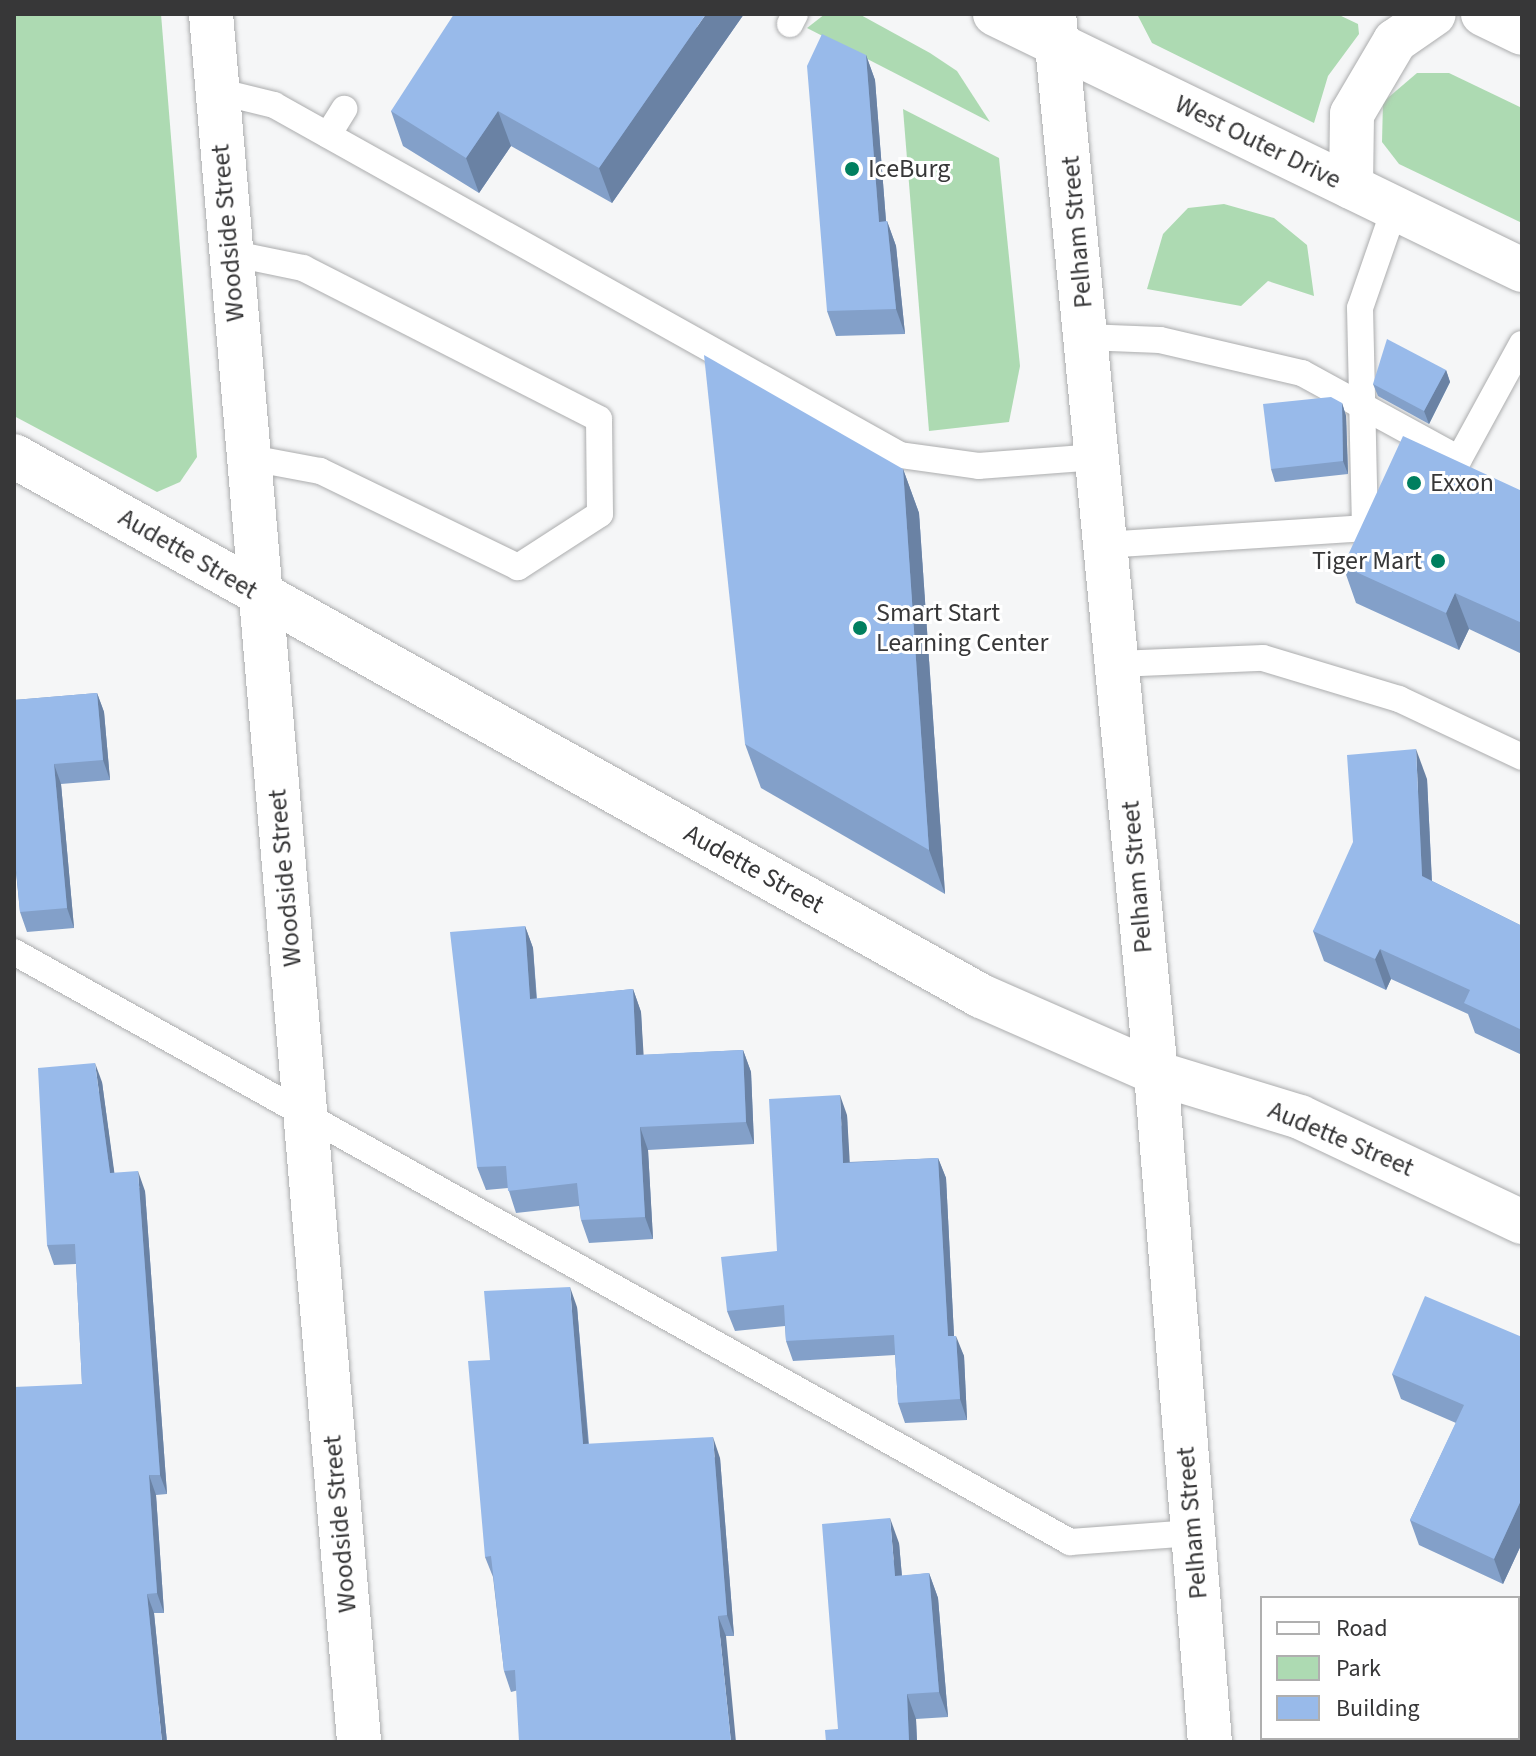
<!DOCTYPE html>
<html>
<head>
<meta charset="utf-8">
<style>
  body { margin:0 }
  #map { position:relative; width:1536px; height:1756px; overflow:hidden; background:#f5f6f7; font-family:"Source Sans 3",sans-serif }
  div>[style] { position:absolute }
  [style*='--x'] { left:calc(var(--x)*1px); top:calc(var(--y)*1px); width:calc(var(--w)*1px); rotate:calc(var(--a)*1deg) }
  .green>* { inset:0; background:#addab2 }
  .roads { filter:drop-shadow(0 0 2px #acadae) drop-shadow(0 0 2px #acadae) }
  .service>* { height:26px; margin:-13px; padding:0 13px; transform-origin:13px; border-radius:13px; background:#fff }
  .minor>* { height:44px; margin:-22px; padding:0 22px; transform-origin:22px; border-radius:22px; background:#fff }
  .tertiary>* { height:44px; margin:-22px; padding:0 22px; transform-origin:22px; border-radius:22px; background:#fff }
  .secondary>* { height:44px; margin:-22px; padding:0 22px; transform-origin:22px; border-radius:22px; background:#fff }
  .wall>* { inset:0; background:#83a0c9 }
  .shaded-wall>* { inset:0; background:#6a82a4 }
  .building>* { inset:0; background:#98baea }
  .dots>* { width:22px; height:22px; translate:-50% -50%; box-sizing:border-box; border:4px solid #fff; border-radius:50% }
  span { translate:-50% -50%; white-space:nowrap; text-align:center; line-height:1.15; -webkit-text-stroke:6px #fff; paint-order:stroke }
  .street-label { font-size:26px; color:#373738 }
  .poi-label { font-size:26px; color:#373738 }
  .left { translate:0 -50%; text-align:left }
  .right { translate:-100% -50%; text-align:right }
  .frame { position:absolute; inset:0; border:16px solid #373738; pointer-events:none }
  .legend { position:absolute; left:1260px; top:1596px; width:260px; height:144px; box-sizing:border-box; background:#fff; border:2px solid #afafaf; margin:0; padding:10px 14px; list-style:none; font-size:24px; color:#373738 }
  .legend li { display:flex; align-items:center; gap:16px; height:40px }
  .legend b { width:40px; border:2px solid #afafaf }
</style>
</head>
<body>
<div id="map">
  <div class="green">
    <i style="clip-path:polygon(14px 14px,161px 14px,197px 457px,180px 482px,157px 492px,14px 416px)"></i>
    <i style="clip-path:polygon(825px 14px,859px 14px,930px 53px,957px 71px,990px 122px,807px 28px)"></i>
    <i style="clip-path:polygon(1137px 14px,1337px 14px,1358px 24px,1359px 34px,1328px 76px,1314px 123px,1152px 43px)"></i>
    <i style="clip-path:polygon(1417px 73px,1449px 73px,1522px 108px,1522px 223px,1399px 164px,1382px 142px,1383px 102px)"></i>
    <i style="clip-path:polygon(903px 109px,999px 158px,1020px 366px,1009px 422px,929px 431px)"></i>
    <i style="clip-path:polygon(1224px 204px,1274px 218px,1307px 245px,1314px 296px,1268px 281px,1241px 306px,1147px 289px,1163px 234px,1188px 208px)"></i>
  </div>
  <div class="roads">
    <div class="service">
      <i style="--x:790;--y:24;--w:11;--a:-63"></i>
      <i style="--x:217;--y:91;--w:59;--a:13.8"></i>
      <i style="--x:274;--y:105;--w:717;--a:29.21"></i>
      <i style="--x:900;--y:455;--w:79;--a:8"></i>
      <i style="--x:978;--y:466;--w:119;--a:-4.3"></i>
      <i style="--x:328;--y:135;--w:31;--a:-58"></i>
      <i style="--x:230;--y:253;--w:75;--a:11.6"></i>
      <i style="--x:303;--y:268;--w:332;--a:27"></i>
      <i style="--x:599;--y:419;--w:95;--a:89.4"></i>
      <i style="--x:600;--y:514;--w:98;--a:147.1"></i>
      <i style="--x:518;--y:567;--w:220;--a:-154.1"></i>
      <i style="--x:320;--y:471;--w:76;--a:-169.4"></i>
      <i style="--x:1085;--y:337;--w:75;--a:2.3"></i>
      <i style="--x:1160;--y:340;--w:146;--a:13.1"></i>
      <i style="--x:1302;--y:373;--w:179;--a:28.7"></i>
      <i style="--x:1459;--y:459;--w:131;--a:-61.3"></i>
      <i style="--x:1105;--y:545;--w:261;--a:-3.7"></i>
      <i style="--x:1365;--y:528;--w:220;--a:-91.3"></i>
      <i style="--x:1360;--y:308;--w:107;--a:-70.9"></i>
      <i style="--x:1117;--y:664;--w:146;--a:-2.4"></i>
      <i style="--x:1263;--y:658;--w:142;--a:16.8"></i>
      <i style="--x:1399;--y:699;--w:136;--a:25.2"></i>
      <i style="--x:14;--y:952;--w:1210;--a:29.19"></i>
      <i style="--x:1070;--y:1542;--w:123;--a:-4.2"></i>
    </div>
    <div class="minor">
      <i style="--x:211;--y:14;--w:1734;--a:85.1"></i>
      <i style="--x:14;--y:456;--w:1108;--a:29.18"></i>
      <i style="--x:981;--y:996;--w:191;--a:23.7"></i>
      <i style="--x:1156;--y:1073;--w:151;--a:17"></i>
      <i style="--x:1300;--y:1117;--w:246;--a:25.3"></i>
    </div>
    <div class="tertiary">
      <i style="--x:1054;--y:14;--w:1064;--a:84.5"></i>
      <i style="--x:1156;--y:1073;--w:671;--a:85.39"></i>
    </div>
    <div class="secondary">
      <i style="--x:995;--y:14;--w:586;--a:25.91"></i>
      <i style="--x:1483;--y:14;--w:43;--a:26"></i>
      <i style="--x:1351;--y:187;--w:73;--a:-89.2"></i>
      <i style="--x:1352;--y:114;--w:85;--a:-59.5"></i>
      <i style="--x:1395;--y:41;--w:47;--a:-34.7"></i>
    </div>
  </div>
  <div class="wall">
    <i style="clip-path:polygon(744px 14px,612px 203px,511px 146px,479px 193px,403px 146px,391px 111px)"></i>
    <i style="clip-path:polygon(866px 55px,875px 80px,886px 221px,887px 221px,896px 246px,905px 334px,836px 336px,827px 311px)"></i>
    <i style="clip-path:polygon(1446px 370px,1450px 382px,1429px 424px,1378px 396px,1373px 384px)"></i>
    <i style="clip-path:polygon(1342px 403px,1346px 416px,1348px 474px,1275px 482px,1271px 469px)"></i>
    <i style="clip-path:polygon(903px 469px,919px 513px,945px 894px,761px 788px,745px 744px)"></i>
    <i style="clip-path:polygon(1522px 491px,1522px 654px,1469px 629px,1459px 650px,1356px 603px,1343px 566px)"></i>
    <i style="clip-path:polygon(97px 693px,104px 712px,110px 780px,61px 784px,74px 928px,27px 932px,20px 912px,15px 862px,14px 862px,14px 700px)"></i>
    <i style="clip-path:polygon(1427px 779px,1432px 881px,1522px 926px,1522px 1055px,1475px 1033px,1468px 1014px,1391px 979px,1386px 990px,1324px 961px,1313px 931px)"></i>
    <i style="clip-path:polygon(525px 926px,533px 948px,537px 999px,633px 989px,641px 1012px,643px 1055px,743px 1050px,751px 1072px,754px 1144px,648px 1150px,653px 1239px,589px 1243px,581px 1220px,579px 1206px,516px 1213px,508px 1188px,486px 1190px,477px 1167px)"></i>
    <i style="clip-path:polygon(102px 1082px,114px 1173px,145px 1191px,167px 1494px,156px 1495px,164px 1613px,154px 1613px,167px 1742px,82px 1384px,76px 1264px,54px 1265px,47px 1245px)"></i>
    <i style="clip-path:polygon(847px 1115px,849px 1162px,938px 1158px,946px 1178px,954px 1336px,964px 1356px,967px 1420px,905px 1423px,898px 1403px,895px 1355px,793px 1361px,786px 1341px,785px 1326px,735px 1331px,727px 1311px,777px 1251px)"></i>
    <i style="clip-path:polygon(577px 1307px,589px 1444px,720px 1458px,734px 1636px,726px 1636px,511px 1692px,504px 1671px,493px 1577px,485px 1557px,490px 1360px)"></i>
    <i style="clip-path:polygon(1522px 1337px,1522px 1543px,1503px 1584px,1419px 1545px,1410px 1520px,1456px 1423px,1401px 1399px,1392px 1374px)"></i>
    <i style="clip-path:polygon(899px 1543px,902px 1576px,929px 1573px,938px 1598px,948px 1717px,916px 1719px,917px 1742px,826px 1742px,838px 1729px)"></i>
  </div>
  <div class="shaded-wall">
    <i style="clip-path:polygon(706px 14px,744px 14px,612px 203px,599px 168px)"></i>
    <i style="clip-path:polygon(866px 55px,875px 80px,888px 247px,879px 222px)"></i>
    <i style="clip-path:polygon(498px 111px,511px 146px,479px 193px,466px 158px)"></i>
    <i style="clip-path:polygon(887px 221px,896px 246px,905px 334px,896px 309px)"></i>
    <i style="clip-path:polygon(1446px 370px,1450px 382px,1429px 424px,1424px 411px)"></i>
    <i style="clip-path:polygon(1342px 403px,1346px 416px,1348px 474px,1343px 461px)"></i>
    <i style="clip-path:polygon(903px 469px,919px 513px,945px 894px,929px 850px)"></i>
    <i style="clip-path:polygon(1455px 593px,1469px 629px,1459px 650px,1446px 613px)"></i>
    <i style="clip-path:polygon(97px 693px,104px 712px,110px 780px,103px 760px)"></i>
    <i style="clip-path:polygon(1416px 749px,1427px 779px,1433px 907px,1422px 876px)"></i>
    <i style="clip-path:polygon(54px 764px,61px 784px,74px 928px,67px 908px)"></i>
    <i style="clip-path:polygon(525px 926px,533px 948px,538px 1022px,530px 999px)"></i>
    <i style="clip-path:polygon(1380px 949px,1391px 979px,1386px 990px,1375px 959px)"></i>
    <i style="clip-path:polygon(633px 989px,641px 1012px,645px 1078px,636px 1055px)"></i>
    <i style="clip-path:polygon(743px 1050px,751px 1072px,754px 1144px,746px 1122px)"></i>
    <i style="clip-path:polygon(95px 1063px,102px 1082px,117px 1192px,110px 1173px)"></i>
    <i style="clip-path:polygon(840px 1095px,847px 1115px,851px 1183px,843px 1163px)"></i>
    <i style="clip-path:polygon(640px 1127px,648px 1150px,653px 1239px,645px 1217px)"></i>
    <i style="clip-path:polygon(938px 1158px,946px 1178px,955px 1356px,948px 1336px)"></i>
    <i style="clip-path:polygon(138px 1171px,145px 1191px,167px 1494px,160px 1475px)"></i>
    <i style="clip-path:polygon(570px 1287px,577px 1307px,590px 1465px,583px 1444px)"></i>
    <i style="clip-path:polygon(956px 1336px,964px 1356px,967px 1420px,960px 1399px)"></i>
    <i style="clip-path:polygon(713px 1437px,720px 1458px,734px 1636px,727px 1615px)"></i>
    <i style="clip-path:polygon(149px 1475px,156px 1495px,164px 1613px,157px 1593px)"></i>
    <i style="clip-path:polygon(1522px 1498px,1522px 1543px,1503px 1584px,1494px 1559px)"></i>
    <i style="clip-path:polygon(890px 1518px,899px 1543px,904px 1601px,895px 1576px)"></i>
    <i style="clip-path:polygon(929px 1573px,938px 1598px,948px 1717px,939px 1692px)"></i>
    <i style="clip-path:polygon(147px 1594px,154px 1613px,167px 1742px,162px 1742px)"></i>
    <i style="clip-path:polygon(718px 1616px,726px 1636px,736px 1742px,731px 1742px)"></i>
    <i style="clip-path:polygon(907px 1694px,916px 1719px,917px 1742px,909px 1742px)"></i>
  </div>
  <div class="building">
    <i style="clip-path:polygon(454px 14px,706px 14px,599px 168px,498px 111px,466px 158px,391px 111px)"></i>
    <i style="clip-path:polygon(822px 34px,866px 55px,879px 222px,887px 221px,896px 309px,827px 311px,807px 66px)"></i>
    <i style="clip-path:polygon(1387px 339px,1446px 370px,1424px 411px,1373px 384px)"></i>
    <i style="clip-path:polygon(704px 355px,903px 469px,929px 850px,745px 744px)"></i>
    <i style="clip-path:polygon(1331px 397px,1342px 403px,1343px 461px,1271px 469px,1263px 404px)"></i>
    <i style="clip-path:polygon(1403px 436px,1522px 491px,1522px 623px,1455px 593px,1446px 613px,1343px 566px)"></i>
    <i style="clip-path:polygon(97px 693px,103px 760px,54px 764px,67px 908px,20px 912px,14px 849px,14px 700px)"></i>
    <i style="clip-path:polygon(1416px 749px,1422px 876px,1522px 926px,1522px 1030px,1464px 1003px,1470px 990px,1380px 949px,1375px 959px,1313px 931px,1353px 842px,1347px 755px)"></i>
    <i style="clip-path:polygon(525px 926px,530px 999px,633px 989px,636px 1055px,743px 1050px,746px 1122px,640px 1127px,645px 1217px,581px 1220px,577px 1183px,508px 1191px,506px 1166px,477px 1167px,450px 932px)"></i>
    <i style="clip-path:polygon(95px 1063px,110px 1173px,138px 1171px,160px 1475px,149px 1475px,157px 1593px,147px 1594px,162px 1742px,14px 1742px,14px 1387px,82px 1384px,75px 1244px,47px 1245px,38px 1068px)"></i>
    <i style="clip-path:polygon(840px 1095px,843px 1163px,938px 1158px,948px 1336px,956px 1336px,960px 1399px,898px 1403px,894px 1335px,786px 1341px,784px 1305px,727px 1311px,721px 1257px,777px 1251px,769px 1099px)"></i>
    <i style="clip-path:polygon(570px 1287px,583px 1444px,713px 1437px,727px 1615px,718px 1616px,731px 1742px,519px 1742px,515px 1670px,504px 1671px,491px 1556px,485px 1557px,468px 1361px,490px 1360px,484px 1291px)"></i>
    <i style="clip-path:polygon(1425px 1296px,1522px 1337px,1522px 1498px,1494px 1559px,1410px 1520px,1464px 1405px,1392px 1374px)"></i>
    <i style="clip-path:polygon(890px 1518px,895px 1576px,929px 1573px,939px 1692px,907px 1694px,909px 1742px,826px 1742px,825px 1730px,838px 1729px,822px 1524px)"></i>
    <i style="clip-path:polygon(1521px 1601px,1522px 1742px,1432px 1742px,1434px 1738px,1518px 1738px,1518px 1607px)"></i>
  </div>
  <div class="dots">
    <i style="left:852px;top:169px;background:#007f5f"></i>
    <i style="left:1414px;top:483px;background:#007f5f"></i>
    <i style="left:1438px;top:561px;background:#007f5f"></i>
    <i style="left:860px;top:628px;background:#007f5f"></i>
  </div>
  <div class="street-label">
    <span style="left:1258px;top:142px;rotate:26deg">West Outer Drive</span>
    <span style="left:1077px;top:232px;rotate:-95deg">Pelham Street</span>
    <span style="left:228px;top:233px;rotate:-95deg">Woodside Street</span>
    <span style="left:188px;top:554px;rotate:30deg">Audette Street</span>
    <span style="left:754px;top:869px;rotate:29deg">Audette Street</span>
    <span style="left:1137px;top:877px;rotate:-95deg">Pelham Street</span>
    <span style="left:285px;top:878px;rotate:-95deg">Woodside Street</span>
    <span style="left:1341px;top:1139px;rotate:23deg">Audette Street</span>
    <span style="left:1192px;top:1523px;rotate:-95deg">Pelham Street</span>
    <span style="left:340px;top:1524px;rotate:-95deg">Woodside Street</span>
  </div>
  <div class="poi-label">
    <span class="left" style="left:868px;top:169px">IceBurg</span>
    <span class="left" style="left:1430px;top:483px">Exxon</span>
    <span class="right" style="left:1422px;top:561px">Tiger Mart</span>
    <span class="left" style="left:876px;top:628px">Smart Start<br>Learning Center</span>
  </div>
  <div class="frame"></div>
  <ul class="legend">
  <li><b style="height:10px;background:#fff"></b>Road</li>
  <li><b style="height:22px;background:#addab2"></b>Park</li>
  <li><b style="height:22px;background:#98baea"></b>Building</li>
  </ul>
</div>
</body>
</html>
